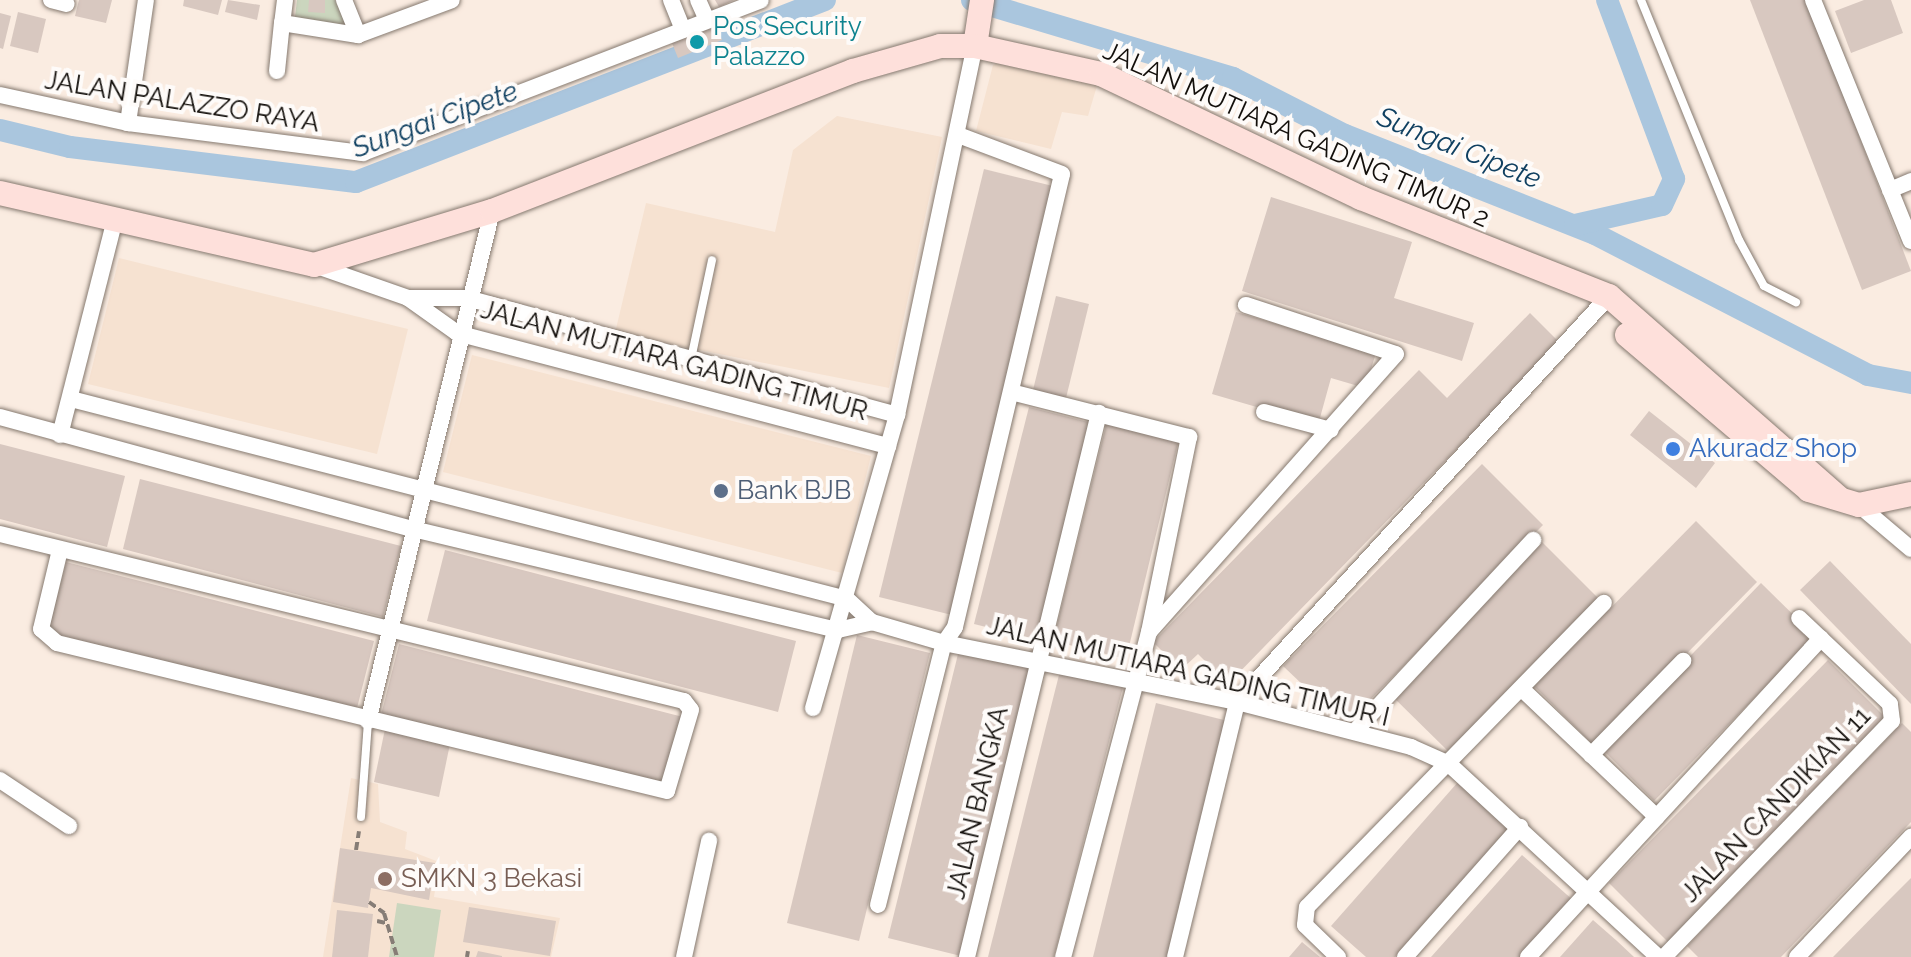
<!DOCTYPE html>
<html>
<head>
<meta charset="utf-8">
<style>
  body { margin:0 }
  #map { position:relative; width:1911px; height:957px; overflow:hidden; background:#faece1; font-family:Raleway,sans-serif }
  div>[style] { position:absolute }
  [style*='--x'] { left:calc(var(--x)*1px); top:calc(var(--y)*1px); width:calc(var(--w)*1px); rotate:calc(var(--a)*1deg) }
  .built>* { inset:0; background:#f6e2d1 }
  .green>* { inset:0; background:#cbd6be }
  .canal>* { height:22px; margin:-11px; padding:0 11px; transform-origin:11px; border-radius:11px; background:#aac6de }
  .building>* { inset:0; background:#d8c8c0 }
  .path>* { height:4px; margin-top:-2px; transform-origin:0; background:repeating-linear-gradient(90deg,#867d76 0 8px,transparent 0 12px) }
  .roads { filter:drop-shadow(0 0 2px #85796f) drop-shadow(0 0 2px #85796f) }
  .lane>* { height:8px; margin:-4px; padding:0 4px; transform-origin:4px; border-radius:4px; background:#fff }
  .street>* { height:16px; margin:-8px; padding:0 8px; transform-origin:8px; border-radius:8px; background:#fff }
  .secondary>* { height:24px; margin:-12px; padding:0 12px; transform-origin:12px; border-radius:12px; background:#fee0db }
  .dots>* { width:22px; height:22px; translate:-50% -50%; box-sizing:border-box; border:4px solid #fefbf9; border-radius:50% }
  span { translate:-50% -50%; white-space:nowrap; text-align:center; line-height:1.15; -webkit-text-stroke:8px #fefbf9; paint-order:stroke }
  .culture-label { font-size:26px; color:#0d838f }
  .left { translate:0 -50%; text-align:left }
  .street-label { font-size:26px; color:#130f0b }
  .shop-label { font-size:26px; color:#366cbe }
  .service-label { font-size:26px; color:#4e5e75 }
  .education-label { font-size:26px; color:#785e54 }
  .water-label { font-size:28px; color:#104061; font-style:italic }
</style>
</head>
<body>
<div id="map">
  <div class="built">
    <i style="clip-path:polygon(1003px 61px,1099px 79px,1088px 116px,1062px 112px,1051px 149px,976px 131px,993px 65px)"></i>
    <i style="clip-path:polygon(837px 116px,942px 137px,889px 388px,615px 333px,646px 203px,775px 232px,793px 150px)"></i>
    <i style="clip-path:polygon(119px 258px,408px 329px,377px 454px,88px 384px)"></i>
    <i style="clip-path:polygon(472px 355px,871px 456px,842px 573px,443px 472px)"></i>
    <i style="clip-path:polygon(351px 778px,378px 784px,380px 822px,407px 832px,405px 849px,439px 862px,434px 897px,560px 918px,551px 957px,323px 957px)"></i>
  </div>
  <div class="green">
    <i style="clip-path:polygon(297px 0,335px 0,346px 25px,295px 17px)"></i>
    <i style="clip-path:polygon(397px 903px,441px 910px,434px 957px,389px 957px)"></i>
  </div>
  <div class="canal">
    <i style="--x:972;--y:0;--w:272;--a:16.6"></i>
    <i style="--x:1233;--y:78;--w:126;--a:27"></i>
    <i style="--x:1345;--y:135;--w:269;--a:21.6"></i>
    <i style="--x:1595;--y:234;--w:307;--a:27.3"></i>
    <i style="--x:1868;--y:375;--w:44;--a:10.5"></i>
    <i style="--x:0;--y:130;--w:72;--a:13.7"></i>
    <i style="--x:70;--y:147;--w:288;--a:7"></i>
    <i style="--x:356;--y:182;--w:503;--a:-21.21"></i>
    <i style="--x:1575;--y:225;--w:89;--a:-12.9"></i>
    <i style="--x:1662;--y:205;--w:29;--a:-65"></i>
    <i style="--x:1674;--y:179;--w:191;--a:-110.5"></i>
  </div>
  <div class="building">
    <i style="clip-path:polygon(79px 0,112px 0,106px 23px,75px 16px)"></i>
    <i style="clip-path:polygon(184px 0,222px 0,218px 15px,183px 6px)"></i>
    <i style="clip-path:polygon(228px 0,260px 5px,257px 20px,225px 12px)"></i>
    <i style="clip-path:polygon(309px 0,325px 0,325px 13px,308px 12px)"></i>
    <i style="clip-path:polygon(715px 0,734px 0,719px 7px)"></i>
    <i style="clip-path:polygon(1750px 0,1807px 0,1911px 271px,1862px 290px)"></i>
    <i style="clip-path:polygon(1864px 0,1891px 0,1903px 33px,1851px 53px,1835px 11px)"></i>
    <i style="clip-path:polygon(18px 12px,46px 19px,38px 53px,10px 46px)"></i>
    <i style="clip-path:polygon(0 13px,11px 16px,3px 49px,0 48px)"></i>
    <i style="clip-path:polygon(716px 24px,722px 40px,678px 58px,672px 43px)"></i>
    <i style="clip-path:polygon(984px 169px,1057px 187px,952px 615px,879px 597px)"></i>
    <i style="clip-path:polygon(1271px 197px,1412px 242px,1394px 298px,1474px 323px,1462px 361px,1242px 291px)"></i>
    <i style="clip-path:polygon(1056px 296px,1089px 304px,1066px 398px,1033px 390px)"></i>
    <i style="clip-path:polygon(1236px 312px,1376px 353px,1365px 388px,1331px 378px,1318px 425px,1212px 394px)"></i>
    <i style="clip-path:polygon(1530px 313px,1560px 343px,1228px 684px,1198px 654px,1181px 670px,1153px 642px,1419px 370px,1447px 398px)"></i>
    <i style="clip-path:polygon(1029px 407px,1092px 423px,1038px 640px,974px 624px)"></i>
    <i style="clip-path:polygon(1649px 411px,1715px 463px,1696px 488px,1630px 435px)"></i>
    <i style="clip-path:polygon(1107px 421px,1179px 439px,1126px 659px,1053px 641px)"></i>
    <i style="clip-path:polygon(0 444px,125px 476px,107px 547px,0 519px)"></i>
    <i style="clip-path:polygon(1482px 464px,1543px 525px,1345px 725px,1283px 666px)"></i>
    <i style="clip-path:polygon(140px 479px,401px 546px,383px 617px,123px 549px)"></i>
    <i style="clip-path:polygon(1696px 521px,1757px 582px,1595px 747px,1534px 686px)"></i>
    <i style="clip-path:polygon(1541px 541px,1602px 602px,1452px 755px,1390px 694px)"></i>
    <i style="clip-path:polygon(445px 550px,796px 641px,778px 712px,427px 621px)"></i>
    <i style="clip-path:polygon(1830px 561px,1911px 644px,1911px 704px,1800px 590px)"></i>
    <i style="clip-path:polygon(66px 562px,374px 641px,356px 712px,48px 632px)"></i>
    <i style="clip-path:polygon(1761px 583px,1815px 636px,1654px 801px,1601px 748px)"></i>
    <i style="clip-path:polygon(857px 635px,930px 653px,859px 941px,787px 923px)"></i>
    <i style="clip-path:polygon(399px 644px,683px 717px,665px 788px,381px 715px)"></i>
    <i style="clip-path:polygon(959px 650px,1031px 668px,961px 956px,888px 938px)"></i>
    <i style="clip-path:polygon(1828px 660px,1888px 720px,1669px 943px,1609px 883px)"></i>
    <i style="clip-path:polygon(1060px 671px,1123px 687px,1054px 957px,988px 957px)"></i>
    <i style="clip-path:polygon(1156px 703px,1228px 721px,1171px 957px,1093px 957px)"></i>
    <i style="clip-path:polygon(1902px 723px,1911px 732px,1911px 822px,1781px 957px,1698px 957px,1687px 946px)"></i>
    <i style="clip-path:polygon(385px 729px,450px 744px,439px 797px,374px 782px)"></i>
    <i style="clip-path:polygon(1458px 782px,1509px 829px,1395px 957px,1366px 957px,1331px 926px)"></i>
    <i style="clip-path:polygon(340px 848px,435px 863px,429px 900px,371px 888px,368px 908px,333px 902px)"></i>
    <i style="clip-path:polygon(1522px 855px,1574px 901px,1524px 957px,1431px 957px)"></i>
    <i style="clip-path:polygon(1911px 878px,1911px 957px,1833px 957px,1890px 899px)"></i>
    <i style="clip-path:polygon(469px 907px,556px 921px,550px 956px,463px 942px)"></i>
    <i style="clip-path:polygon(337px 910px,373px 914px,368px 957px,332px 957px)"></i>
    <i style="clip-path:polygon(1593px 920px,1617px 941px,1634px 957px,1560px 957px)"></i>
    <i style="clip-path:polygon(1302px 942px,1320px 957px,1289px 957px)"></i>
    <i style="clip-path:polygon(478px 951px,502px 956px,502px 957px,476px 957px)"></i>
  </div>
  <div class="path">
    <i style="--x:356;--y:850;--w:19;--a:-81"></i>
    <i style="--x:369;--y:902;--w:19;--a:36"></i>
    <i style="--x:384;--y:913;--w:46;--a:73.5"></i>
    <i style="--x:377;--y:921;--w:9;--a:13"></i>
    <i style="--x:467;--y:957;--w:6;--a:-81"></i>
  </div>
  <div class="roads">
    <div class="lane">
      <i style="--x:1641;--y:0;--w:259;--a:67.8"></i>
      <i style="--x:1739;--y:240;--w:52;--a:61.5"></i>
      <i style="--x:1764;--y:286;--w:36;--a:27"></i>
      <i style="--x:691;--y:359;--w:101;--a:-78"></i>
      <i style="--x:361;--y:817;--w:95;--a:-85.8"></i>
    </div>
    <div class="street">
      <i style="--x:51;--y:0;--w:16;--a:14"></i>
      <i style="--x:285;--y:0;--w:23;--a:97"></i>
      <i style="--x:282;--y:23;--w:77;--a:9"></i>
      <i style="--x:358;--y:35;--w:100;--a:-20.4"></i>
      <i style="--x:344;--y:0;--w:38;--a:68"></i>
      <i style="--x:671;--y:0;--w:32;--a:68"></i>
      <i style="--x:698;--y:0;--w:22;--a:66"></i>
      <i style="--x:1813;--y:0;--w:260;--a:67.9"></i>
      <i style="--x:277;--y:71;--w:48;--a:-84.1"></i>
      <i style="--x:0;--y:95;--w:131;--a:12.3"></i>
      <i style="--x:128;--y:123;--w:237;--a:7.3"></i>
      <i style="--x:363;--y:153;--w:426;--a:-21"></i>
      <i style="--x:128;--y:123;--w:124;--a:-81.7"></i>
      <i style="--x:1890;--y:190;--w:23;--a:-23"></i>
      <i style="--x:314;--y:265;--w:100;--a:19.3"></i>
      <i style="--x:408;--y:298;--w:60;--a:35.5"></i>
      <i style="--x:457;--y:333;--w:446;--a:14.7"></i>
      <i style="--x:408;--y:298;--w:59;--a:0"></i>
      <i style="--x:467;--y:298;--w:446;--a:15.2"></i>
      <i style="--x:1011;--y:392;--w:184;--a:14.2"></i>
      <i style="--x:1189;--y:437;--w:199;--a:101.6"></i>
      <i style="--x:1149;--y:632;--w:336;--a:104.8"></i>
      <i style="--x:71;--y:399;--w:801;--a:14.45"></i>
      <i style="--x:847;--y:599;--w:34;--a:43"></i>
      <i style="--x:872;--y:622;--w:75;--a:16.3"></i>
      <i style="--x:944;--y:643;--w:299;--a:11.4"></i>
      <i style="--x:1237;--y:702;--w:180;--a:14.5"></i>
      <i style="--x:1411;--y:747;--w:42;--a:24.1"></i>
      <i style="--x:1449;--y:764;--w:284;--a:42.7"></i>
      <i style="--x:1264;--y:412;--w:69;--a:15"></i>
      <i style="--x:0;--y:417;--w:428;--a:15.2"></i>
      <i style="--x:413;--y:529;--w:437;--a:13.4"></i>
      <i style="--x:838;--y:630;--w:35;--a:-13"></i>
      <i style="--x:60;--y:435;--w:222;--a:-75.7"></i>
      <i style="--x:1859;--y:505;--w:68;--a:40.2"></i>
      <i style="--x:0;--y:534;--w:704;--a:13.72"></i>
      <i style="--x:684;--y:701;--w:11;--a:52"></i>
      <i style="--x:691;--y:710;--w:84;--a:106.5"></i>
      <i style="--x:667;--y:791;--w:628;--a:-166.36"></i>
      <i style="--x:57;--y:643;--w:21;--a:-139"></i>
      <i style="--x:41;--y:629;--w:81;--a:-76.5"></i>
      <i style="--x:1150;--y:631;--w:370;--a:-48.4"></i>
      <i style="--x:1396;--y:354;--w:158;--a:-161.9"></i>
      <i style="--x:1524;--y:691;--w:183;--a:43.5"></i>
      <i style="--x:813;--y:708;--w:305;--a:-74"></i>
      <i style="--x:897;--y:415;--w:377;--a:-78.1"></i>
      <i style="--x:368;--y:721;--w:525;--a:-76.33"></i>
      <i style="--x:1356;--y:730;--w:260;--a:-47"></i>
      <i style="--x:1591;--y:755;--w:132;--a:-45.6"></i>
      <i style="--x:0;--y:780;--w:83;--a:33.7"></i>
      <i style="--x:878;--y:905;--w:270;--a:-75.9"></i>
      <i style="--x:944;--y:643;--w:19;--a:-55"></i>
      <i style="--x:955;--y:627;--w:465;--a:-76.7"></i>
      <i style="--x:1062;--y:174;--w:108;--a:-159.4"></i>
      <i style="--x:684;--y:957;--w:119;--a:-77.8"></i>
      <i style="--x:967;--y:957;--w:560;--a:-76.36"></i>
      <i style="--x:1175;--y:957;--w:262;--a:-76.3"></i>
      <i style="--x:1237;--y:702;--w:551;--a:-47.5"></i>
      <i style="--x:1338;--y:957;--w:46;--a:-135.9"></i>
      <i style="--x:1305;--y:925;--w:18;--a:-84"></i>
      <i style="--x:1307;--y:907;--w:425;--a:-45.7"></i>
      <i style="--x:1405;--y:957;--w:174;--a:-48.5"></i>
      <i style="--x:1528;--y:957;--w:433;--a:-47.4"></i>
      <i style="--x:1664;--y:957;--w:328;--a:-46"></i>
      <i style="--x:1892;--y:721;--w:17;--a:-97"></i>
      <i style="--x:1890;--y:704;--w:125;--a:-136.6"></i>
      <i style="--x:1797;--y:957;--w:166;--a:-46.5"></i>
    </div>
    <div class="secondary">
      <i style="--x:975;--y:46;--w:47;--a:-81.3"></i>
      <i style="--x:0;--y:193;--w:322;--a:12.9"></i>
      <i style="--x:314;--y:265;--w:186;--a:-16.9"></i>
      <i style="--x:492;--y:211;--w:387;--a:-21.2"></i>
      <i style="--x:853;--y:71;--w:91;--a:-16"></i>
      <i style="--x:940;--y:46;--w:35;--a:0"></i>
      <i style="--x:975;--y:46;--w:129;--a:12.5"></i>
      <i style="--x:1101;--y:74;--w:288;--a:25.5"></i>
      <i style="--x:1361;--y:198;--w:267;--a:21.6"></i>
      <i style="--x:1609;--y:296;--w:305;--a:41.3"></i>
      <i style="--x:1627;--y:335;--w:239;--a:40.4"></i>
      <i style="--x:1809;--y:490;--w:52;--a:16.7"></i>
      <i style="--x:1859;--y:505;--w:53;--a:-11.9"></i>
    </div>
  </div>
  <div class="dots">
    <i style="left:697px;top:42px;background:#0f9aa8"></i>
    <i style="left:1673px;top:449px;background:#3f7fe0"></i>
    <i style="left:721px;top:491px;background:#5c6f8a"></i>
    <i style="left:385px;top:879px;background:#8d6e63"></i>
  </div>
  <div class="culture-label">
    <span class="left" style="left:713px;top:42px">Pos Security<br>Palazzo</span>
  </div>
  <div class="street-label">
    <span style="left:182px;top:102px;rotate:9deg">JALAN PALAZZO RAYA</span>
    <span style="left:1296px;top:135px;rotate:24deg">JALAN MUTIARA GADING TIMUR 2</span>
    <span style="left:674px;top:361px;rotate:15deg">JALAN MUTIARA GADING TIMUR</span>
    <span style="left:1188px;top:672px;rotate:13deg">JALAN MUTIARA GADING TIMUR I</span>
    <span style="left:978px;top:803px;rotate:-77deg">JALAN BANGKA</span>
    <span style="left:1776px;top:805px;rotate:-46deg">JALAN CANDIKIAN 11</span>
  </div>
  <div class="shop-label">
    <span class="left" style="left:1689px;top:449px">Akuradz Shop</span>
  </div>
  <div class="service-label">
    <span class="left" style="left:737px;top:491px">Bank BJB</span>
  </div>
  <div class="education-label">
    <span class="left" style="left:401px;top:879px">SMKN 3 Bekasi</span>
  </div>
  <div class="water-label">
    <span style="left:435px;top:120px;rotate:-20deg">Sungai Cipete</span>
    <span style="left:1459px;top:148px;rotate:22deg">Sungai Cipete</span>
  </div>
</div>
</body>
</html>
